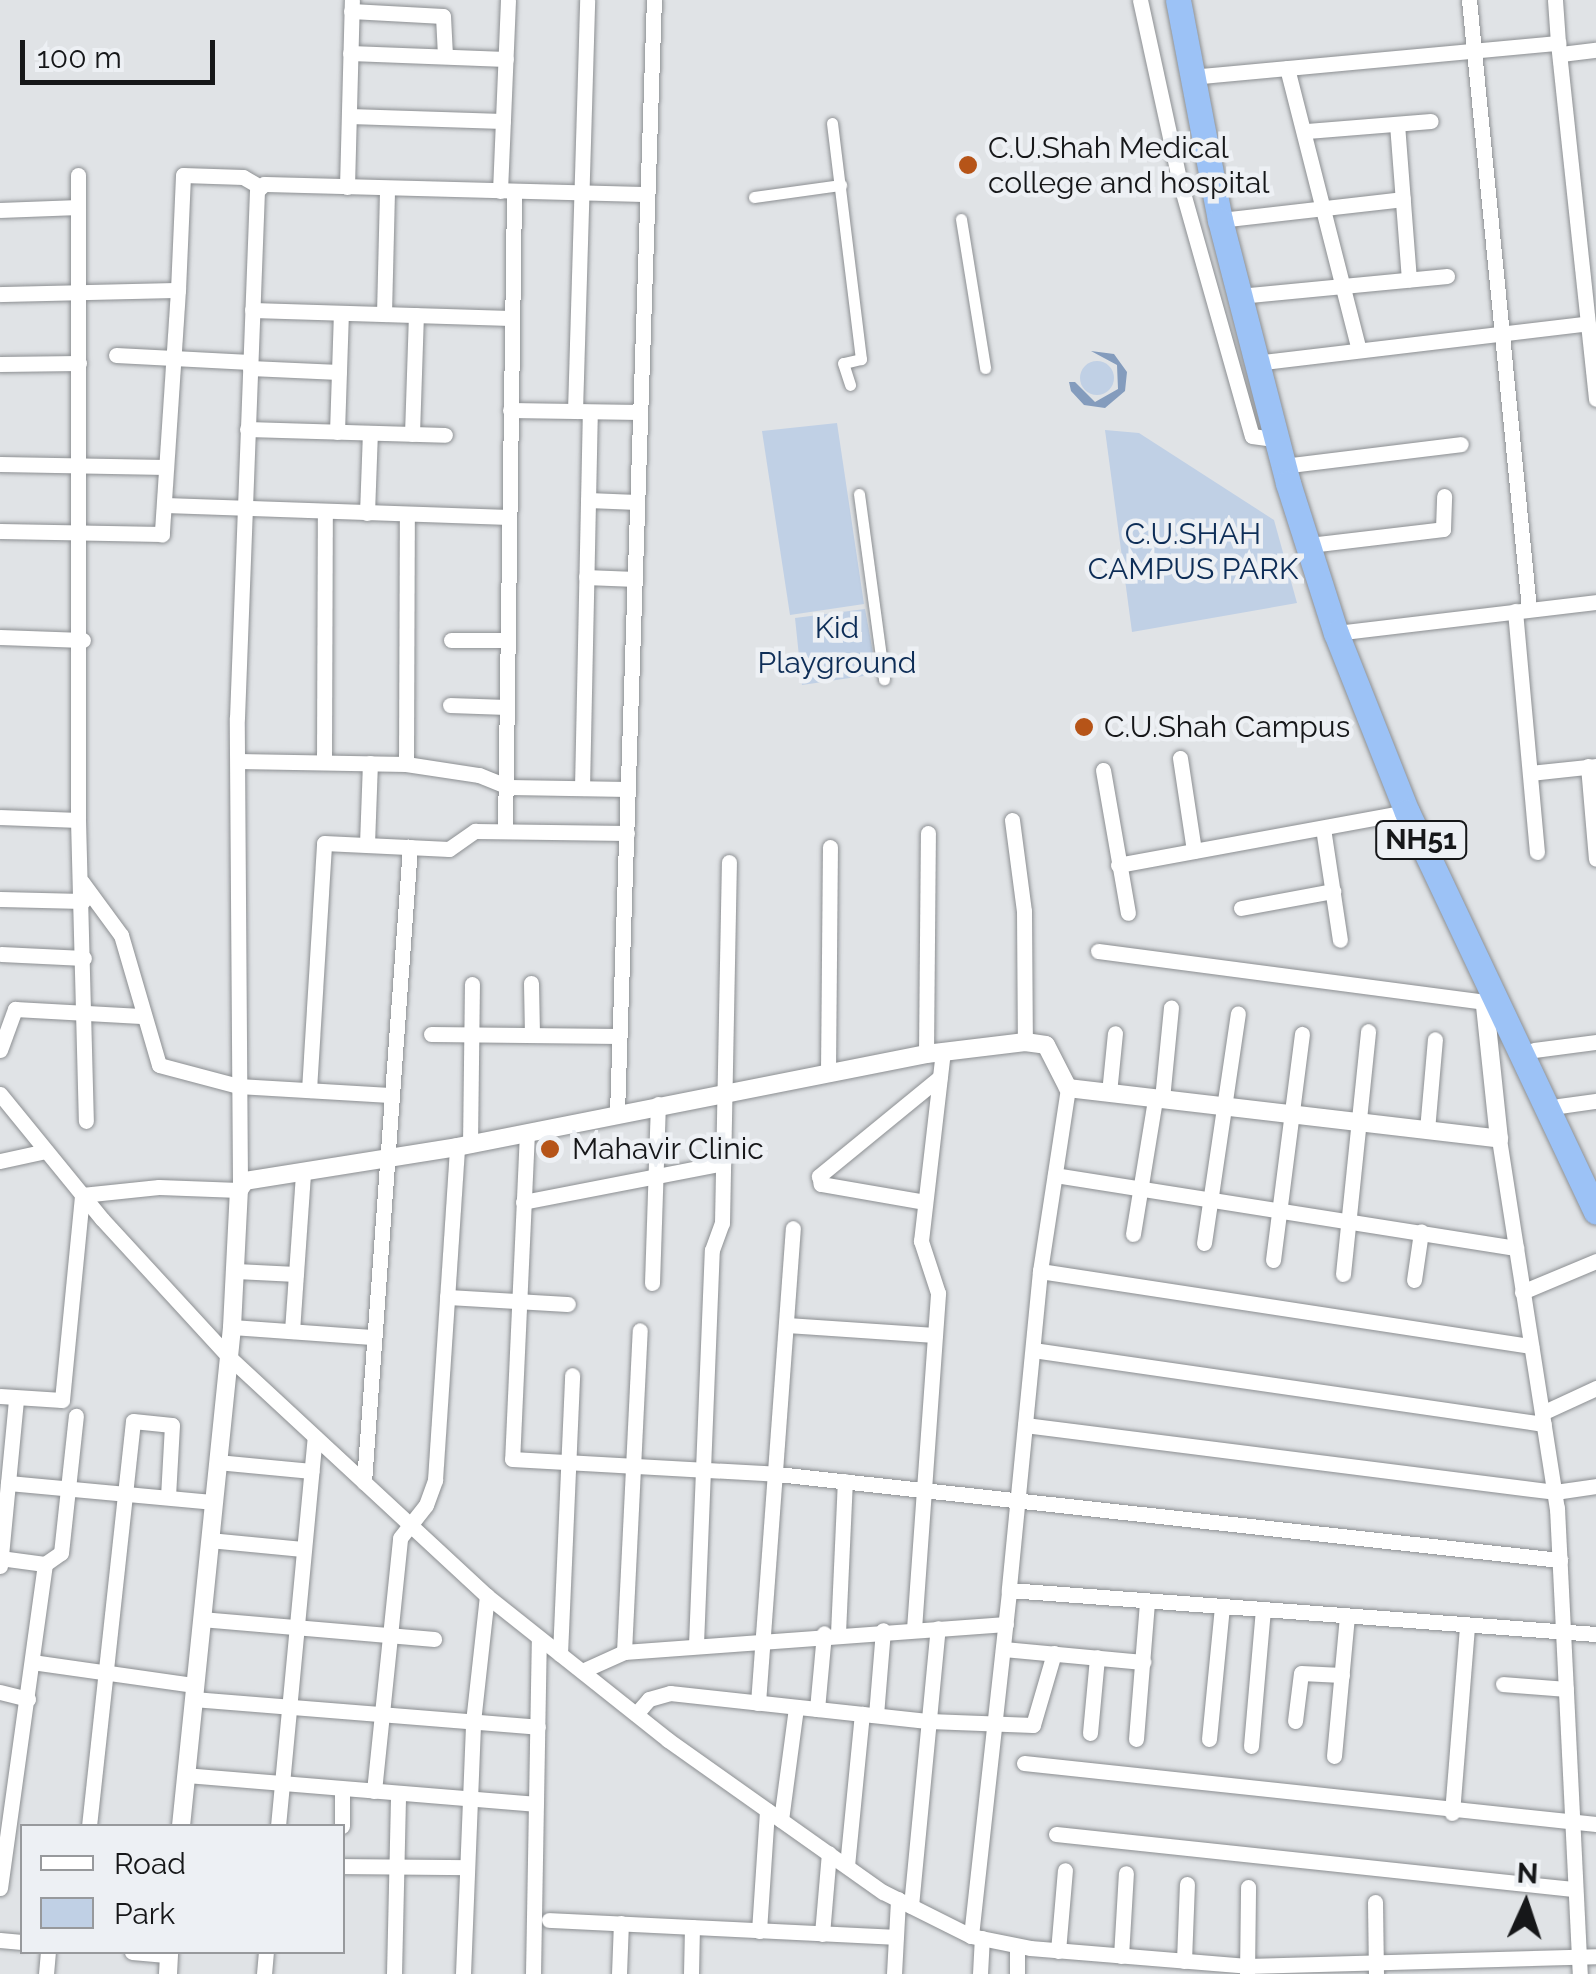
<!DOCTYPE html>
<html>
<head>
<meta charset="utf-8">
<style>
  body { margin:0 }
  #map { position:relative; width:1596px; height:1974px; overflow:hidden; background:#e0e3e6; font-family:Raleway,sans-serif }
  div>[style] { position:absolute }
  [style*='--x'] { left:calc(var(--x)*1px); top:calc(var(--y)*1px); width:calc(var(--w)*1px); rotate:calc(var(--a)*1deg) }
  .green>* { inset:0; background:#c0d0e5 }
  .round { border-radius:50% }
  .water>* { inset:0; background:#849cbd }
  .roads { filter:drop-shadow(0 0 2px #8c8f92) drop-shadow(0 0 2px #8c8f92) }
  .pedestrian>* { height:11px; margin:-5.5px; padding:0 5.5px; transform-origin:5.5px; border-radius:5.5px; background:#fff }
  .minor>* { height:15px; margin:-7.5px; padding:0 7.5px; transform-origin:7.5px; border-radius:7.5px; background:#fff }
  .tertiary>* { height:18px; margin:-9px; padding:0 9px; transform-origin:9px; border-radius:9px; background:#fff }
  .trunk>* { height:25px; margin:-12.5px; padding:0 12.5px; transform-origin:12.5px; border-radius:12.5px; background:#9cc2f6 }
  .dots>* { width:28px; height:28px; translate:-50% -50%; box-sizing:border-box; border:5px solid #edf0f4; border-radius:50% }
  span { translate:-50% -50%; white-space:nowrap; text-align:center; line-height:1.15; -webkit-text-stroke:9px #edf0f4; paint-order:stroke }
  .shield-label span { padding:2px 8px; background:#edf0f4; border:2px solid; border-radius:8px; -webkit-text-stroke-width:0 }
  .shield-label { font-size:28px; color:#161719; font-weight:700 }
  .poi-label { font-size:30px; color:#161719 }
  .left { translate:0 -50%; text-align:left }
  .park-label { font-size:30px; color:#0d2d57 }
  .legend { position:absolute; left:20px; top:1824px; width:325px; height:130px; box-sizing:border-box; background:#edf0f4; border:2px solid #97999c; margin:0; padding:12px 18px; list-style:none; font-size:30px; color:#161719 }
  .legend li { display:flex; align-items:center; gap:20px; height:50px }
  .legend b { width:50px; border:2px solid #97999c }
  .north { position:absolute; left:1476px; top:1854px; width:100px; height:100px; -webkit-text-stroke:8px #edf0f4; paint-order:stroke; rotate:3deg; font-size:28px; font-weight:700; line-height:40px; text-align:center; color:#161719 }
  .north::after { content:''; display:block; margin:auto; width:35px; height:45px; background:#161719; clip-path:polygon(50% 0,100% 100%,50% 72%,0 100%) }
  .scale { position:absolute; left:20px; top:40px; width:195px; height:45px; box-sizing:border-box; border:5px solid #161719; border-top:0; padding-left:12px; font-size:30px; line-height:35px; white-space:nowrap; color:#161719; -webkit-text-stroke:8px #edf0f4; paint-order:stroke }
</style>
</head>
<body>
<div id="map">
  <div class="green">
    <i class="round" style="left:1080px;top:361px;width:34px;height:34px"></i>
    <i style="clip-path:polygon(837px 423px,864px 604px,790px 615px,762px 431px)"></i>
    <i style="clip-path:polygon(1105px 430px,1139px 433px,1274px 520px,1297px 603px,1132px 632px)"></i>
    <i style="clip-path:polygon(865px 609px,877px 674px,802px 685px,795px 618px)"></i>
  </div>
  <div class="water">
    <i style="clip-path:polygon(1091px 351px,1114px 354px,1127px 372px,1125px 391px,1105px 408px,1084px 405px,1071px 391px,1069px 382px,1075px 382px,1095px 402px,1118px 389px,1117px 365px)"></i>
  </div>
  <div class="roads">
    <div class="pedestrian">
      <i style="--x:832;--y:123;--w:238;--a:83"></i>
      <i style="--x:861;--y:359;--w:18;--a:167"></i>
      <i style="--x:843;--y:363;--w:23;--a:72"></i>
      <i style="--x:754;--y:197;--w:88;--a:-7.9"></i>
      <i style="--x:961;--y:219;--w:151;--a:80.8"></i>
      <i style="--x:859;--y:494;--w:187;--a:82.3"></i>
    </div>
    <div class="minor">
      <i style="--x:1140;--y:0;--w:179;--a:77.7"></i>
      <i style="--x:1178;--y:175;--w:271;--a:74.2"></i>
      <i style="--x:1252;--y:436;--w:28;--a:8"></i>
      <i style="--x:1469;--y:0;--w:612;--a:84.37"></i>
      <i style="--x:1555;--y:0;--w:43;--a:86"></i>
      <i style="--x:351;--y:11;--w:92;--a:3.1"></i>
      <i style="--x:443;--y:16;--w:40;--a:87.1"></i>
      <i style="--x:350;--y:53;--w:156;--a:2.2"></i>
      <i style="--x:1561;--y:54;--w:35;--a:-7"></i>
      <i style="--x:1287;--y:68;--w:291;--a:75.7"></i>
      <i style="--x:1190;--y:77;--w:370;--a:-5.3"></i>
      <i style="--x:1558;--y:43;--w:358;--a:83.9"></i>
      <i style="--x:349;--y:116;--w:154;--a:1.9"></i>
      <i style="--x:1397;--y:124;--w:156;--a:85.6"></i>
      <i style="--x:1307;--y:131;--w:124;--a:-4.6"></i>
      <i style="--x:78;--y:175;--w:645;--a:90"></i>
      <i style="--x:78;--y:820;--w:301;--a:88.5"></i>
      <i style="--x:347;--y:187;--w:187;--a:-88.5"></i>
      <i style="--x:500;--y:191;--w:191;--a:-87.6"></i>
      <i style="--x:0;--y:210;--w:78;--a:-2.2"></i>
      <i style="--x:1220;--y:220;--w:184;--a:-6.5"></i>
      <i style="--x:178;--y:290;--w:115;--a:-87.5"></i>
      <i style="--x:183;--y:175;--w:60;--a:1.9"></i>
      <i style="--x:243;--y:177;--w:20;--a:30"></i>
      <i style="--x:0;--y:294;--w:178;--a:-1.3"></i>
      <i style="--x:178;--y:290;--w:245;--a:93.8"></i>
      <i style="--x:162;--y:534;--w:162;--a:-178.9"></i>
      <i style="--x:1239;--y:296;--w:209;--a:-5.5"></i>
      <i style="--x:252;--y:310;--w:259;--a:1.8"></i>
      <i style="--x:384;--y:314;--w:126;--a:-88.6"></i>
      <i style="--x:116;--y:355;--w:134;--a:3"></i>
      <i style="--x:1255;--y:363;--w:335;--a:-6.8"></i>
      <i style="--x:0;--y:364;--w:79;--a:-0.7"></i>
      <i style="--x:250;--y:368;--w:89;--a:2.6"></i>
      <i style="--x:510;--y:410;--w:130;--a:0.9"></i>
      <i style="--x:575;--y:411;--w:411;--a:-88.3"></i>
      <i style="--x:247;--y:429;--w:198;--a:1.7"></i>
      <i style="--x:337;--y:432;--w:119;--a:-88.1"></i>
      <i style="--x:412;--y:434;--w:119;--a:-88.1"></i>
      <i style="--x:0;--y:464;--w:166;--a:1"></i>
      <i style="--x:1291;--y:465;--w:171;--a:-7"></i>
      <i style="--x:588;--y:500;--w:49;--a:2.3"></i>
      <i style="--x:165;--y:505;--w:344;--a:2"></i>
      <i style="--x:367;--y:513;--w:80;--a:-87.9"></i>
      <i style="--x:1318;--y:544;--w:126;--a:-6.8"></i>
      <i style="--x:1443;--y:529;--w:33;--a:-88"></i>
      <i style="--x:586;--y:577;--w:49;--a:2.3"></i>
      <i style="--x:1515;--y:611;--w:242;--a:84.8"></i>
      <i style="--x:1336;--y:633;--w:262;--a:-6.8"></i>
      <i style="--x:0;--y:637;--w:83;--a:2.1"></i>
      <i style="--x:451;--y:640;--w:56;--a:0"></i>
      <i style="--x:450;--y:705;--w:56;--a:2"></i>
      <i style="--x:1180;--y:758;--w:94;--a:81.4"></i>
      <i style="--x:238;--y:761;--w:168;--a:1"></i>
      <i style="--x:406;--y:764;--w:74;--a:8.6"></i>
      <i style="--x:479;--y:775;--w:32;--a:22"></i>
      <i style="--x:509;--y:787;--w:119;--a:1"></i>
      <i style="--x:324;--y:762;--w:251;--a:-89.8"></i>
      <i style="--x:406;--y:764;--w:250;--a:-89.8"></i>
      <i style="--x:1588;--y:766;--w:93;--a:85.1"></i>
      <i style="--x:1103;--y:770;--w:145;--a:80.1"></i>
      <i style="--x:1530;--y:773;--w:65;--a:-6.1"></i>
      <i style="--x:582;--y:788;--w:376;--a:-88.8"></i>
      <i style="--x:0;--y:817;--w:78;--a:2.2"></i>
      <i style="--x:1012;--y:820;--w:92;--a:82.5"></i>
      <i style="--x:1024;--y:911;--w:131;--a:89.6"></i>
      <i style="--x:1323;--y:828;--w:113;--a:81.4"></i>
      <i style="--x:505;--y:831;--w:640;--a:-89.19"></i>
      <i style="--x:367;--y:844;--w:81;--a:-87.9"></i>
      <i style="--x:1118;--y:865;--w:294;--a:-10.4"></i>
      <i style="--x:82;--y:882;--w:66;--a:53.7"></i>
      <i style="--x:121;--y:935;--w:135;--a:73.7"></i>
      <i style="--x:159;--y:1065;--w:82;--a:14.9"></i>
      <i style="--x:238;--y:1086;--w:152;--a:3.4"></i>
      <i style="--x:0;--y:899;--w:83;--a:1.4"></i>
      <i style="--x:1241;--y:908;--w:94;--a:-10.5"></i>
      <i style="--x:1098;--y:951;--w:391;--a:7.5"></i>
      <i style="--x:1;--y:954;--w:83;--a:2.8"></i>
      <i style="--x:531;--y:983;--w:52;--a:88.9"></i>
      <i style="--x:431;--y:1034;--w:188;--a:0.6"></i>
      <i style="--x:0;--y:1050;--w:44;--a:-69.9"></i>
      <i style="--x:15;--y:1009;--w:126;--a:3.2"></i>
      <i style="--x:1534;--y:1050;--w:63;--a:-7.4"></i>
      <i style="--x:926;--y:1054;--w:221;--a:-89.5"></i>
      <i style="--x:828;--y:1072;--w:225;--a:-89.5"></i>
      <i style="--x:1068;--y:1088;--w:185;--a:98.7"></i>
      <i style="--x:1040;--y:1271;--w:321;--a:95.6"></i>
      <i style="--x:1009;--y:1590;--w:589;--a:4.29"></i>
      <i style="--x:309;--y:1090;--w:247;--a:-86.5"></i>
      <i style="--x:324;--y:843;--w:125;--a:2.7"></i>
      <i style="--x:449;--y:849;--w:32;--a:-35"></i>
      <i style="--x:475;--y:831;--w:152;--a:0.8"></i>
      <i style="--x:1109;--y:1093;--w:60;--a:-84.3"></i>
      <i style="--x:0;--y:1094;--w:161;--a:50.8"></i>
      <i style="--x:102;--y:1219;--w:188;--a:47.4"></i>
      <i style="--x:229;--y:1357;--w:352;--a:42.8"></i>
      <i style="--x:487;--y:1596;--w:231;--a:38.5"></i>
      <i style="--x:668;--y:1740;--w:263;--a:35.3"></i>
      <i style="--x:883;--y:1892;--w:98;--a:26.6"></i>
      <i style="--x:971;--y:1936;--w:60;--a:11.5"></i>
      <i style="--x:1030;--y:1948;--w:218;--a:4.7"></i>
      <i style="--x:1247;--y:1966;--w:349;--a:-1.6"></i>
      <i style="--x:1162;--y:1099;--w:92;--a:-84.4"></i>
      <i style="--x:1559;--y:1106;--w:37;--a:-8"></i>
      <i style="--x:617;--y:1113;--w:1114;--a:-88.1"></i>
      <i style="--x:1427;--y:1130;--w:91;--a:-85"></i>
      <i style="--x:527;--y:1132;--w:327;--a:92.6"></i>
      <i style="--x:512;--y:1459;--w:265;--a:3.2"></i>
      <i style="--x:777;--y:1474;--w:788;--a:6.27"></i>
      <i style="--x:1499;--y:1139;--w:374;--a:81.1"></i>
      <i style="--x:1557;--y:1508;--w:467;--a:87.2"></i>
      <i style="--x:470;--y:1145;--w:161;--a:-89.3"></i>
      <i style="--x:0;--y:1161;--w:47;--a:-12.3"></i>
      <i style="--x:1055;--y:1175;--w:467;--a:9"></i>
      <i style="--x:240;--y:1184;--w:466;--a:-90.4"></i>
      <i style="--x:237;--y:718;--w:527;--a:-87.83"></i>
      <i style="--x:257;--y:191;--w:10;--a:-45"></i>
      <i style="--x:264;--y:184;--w:381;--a:1.5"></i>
      <i style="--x:523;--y:1202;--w:204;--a:-11"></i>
      <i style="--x:925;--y:1202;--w:106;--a:-170.2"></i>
      <i style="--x:821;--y:1184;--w:8;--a:-104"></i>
      <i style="--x:819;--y:1176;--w:156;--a:-39.3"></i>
      <i style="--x:1133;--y:1234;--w:137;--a:-80.7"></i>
      <i style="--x:1204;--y:1243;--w:232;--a:-81.6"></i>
      <i style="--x:1273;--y:1260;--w:228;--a:-82.7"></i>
      <i style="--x:236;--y:1271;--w:60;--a:2.9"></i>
      <i style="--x:1040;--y:1271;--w:497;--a:8.7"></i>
      <i style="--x:1343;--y:1274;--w:244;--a:-84.1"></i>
      <i style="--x:1414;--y:1280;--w:49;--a:-81.7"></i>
      <i style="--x:652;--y:1283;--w:179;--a:-88.1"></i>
      <i style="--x:1522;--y:1292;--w:80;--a:-22.7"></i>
      <i style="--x:447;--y:1297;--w:121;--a:3.3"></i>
      <i style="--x:787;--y:1325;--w:148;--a:3.9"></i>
      <i style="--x:232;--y:1327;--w:140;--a:4.1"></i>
      <i style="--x:292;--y:1331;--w:158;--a:-86"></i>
      <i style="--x:1033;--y:1350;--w:516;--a:8.24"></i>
      <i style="--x:0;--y:1396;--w:62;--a:3.7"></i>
      <i style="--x:62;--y:1400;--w:206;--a:-84.4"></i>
      <i style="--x:82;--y:1195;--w:77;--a:-5.9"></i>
      <i style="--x:159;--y:1187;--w:80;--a:2.1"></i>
      <i style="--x:1542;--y:1413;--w:60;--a:-24.8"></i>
      <i style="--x:1025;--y:1425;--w:534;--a:7.2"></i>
      <i style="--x:1555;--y:1492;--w:41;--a:-8.3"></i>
      <i style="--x:217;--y:1462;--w:95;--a:5.4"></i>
      <i style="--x:364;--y:1482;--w:637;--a:-85.86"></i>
      <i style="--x:8;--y:1483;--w:205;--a:5.3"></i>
      <i style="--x:209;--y:1540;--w:94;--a:5.5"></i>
      <i style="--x:0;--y:1558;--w:45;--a:7.6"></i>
      <i style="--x:45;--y:1564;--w:19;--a:-35"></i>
      <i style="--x:61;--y:1553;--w:138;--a:-83.8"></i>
      <i style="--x:0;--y:1566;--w:167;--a:-84.5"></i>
      <i style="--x:201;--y:1619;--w:234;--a:4.9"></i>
      <i style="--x:914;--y:1629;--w:337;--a:-85.9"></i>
      <i style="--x:938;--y:1293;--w:55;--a:-108.1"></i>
      <i style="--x:921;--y:1241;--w:190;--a:-83.4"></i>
      <i style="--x:838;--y:1633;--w:152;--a:-87.4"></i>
      <i style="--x:696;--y:1644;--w:394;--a:-87.7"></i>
      <i style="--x:712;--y:1250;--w:29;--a:-70"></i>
      <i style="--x:722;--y:1223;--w:361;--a:-88.9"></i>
      <i style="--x:1003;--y:1649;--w:141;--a:5.3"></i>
      <i style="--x:624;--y:1652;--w:322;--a:-87.2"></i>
      <i style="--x:560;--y:1654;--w:279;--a:-87.5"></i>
      <i style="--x:32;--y:1662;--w:164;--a:8.1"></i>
      <i style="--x:582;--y:1671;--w:46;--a:-24.3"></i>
      <i style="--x:624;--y:1652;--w:383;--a:-4.2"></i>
      <i style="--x:1503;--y:1684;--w:63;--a:4.5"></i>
      <i style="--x:0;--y:1692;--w:29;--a:14"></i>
      <i style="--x:193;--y:1699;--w:346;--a:4.6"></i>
      <i style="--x:758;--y:1703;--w:476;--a:-85.8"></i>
      <i style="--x:817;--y:1709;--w:76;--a:-84.7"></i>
      <i style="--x:636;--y:1714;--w:20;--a:-49"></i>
      <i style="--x:649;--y:1699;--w:22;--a:-16"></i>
      <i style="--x:670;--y:1693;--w:261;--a:6.2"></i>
      <i style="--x:929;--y:1721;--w:104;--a:2.2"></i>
      <i style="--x:1033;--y:1725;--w:75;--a:-73.7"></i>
      <i style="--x:876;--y:1715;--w:85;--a:-85.3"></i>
      <i style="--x:1295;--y:1721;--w:48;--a:-82.9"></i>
      <i style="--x:1301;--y:1673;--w:41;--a:2.8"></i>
      <i style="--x:1090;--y:1733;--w:76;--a:-84.7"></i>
      <i style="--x:1136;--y:1739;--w:138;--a:-85.4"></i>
      <i style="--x:1209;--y:1739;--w:133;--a:-84.4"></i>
      <i style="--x:1251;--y:1746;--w:137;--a:-85"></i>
      <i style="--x:1334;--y:1756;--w:140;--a:-84.7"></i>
      <i style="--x:1024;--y:1763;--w:575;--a:6.09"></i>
      <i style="--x:185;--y:1775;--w:352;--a:4.7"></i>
      <i style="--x:374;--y:1791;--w:254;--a:-84.1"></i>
      <i style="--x:400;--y:1538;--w:42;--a:-51.8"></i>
      <i style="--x:426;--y:1505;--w:27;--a:-70"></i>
      <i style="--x:435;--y:1480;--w:334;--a:-86.2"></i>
      <i style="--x:1452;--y:1813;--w:186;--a:-85.4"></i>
      <i style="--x:781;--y:1820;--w:114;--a:-82.4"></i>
      <i style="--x:89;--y:1826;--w:407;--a:-83.8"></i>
      <i style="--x:133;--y:1421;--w:39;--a:6"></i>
      <i style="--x:172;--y:1425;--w:72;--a:93.2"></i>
      <i style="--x:278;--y:1826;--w:391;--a:-84.6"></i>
      <i style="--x:342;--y:1826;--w:37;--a:-90"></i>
      <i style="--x:1056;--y:1834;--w:520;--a:6.07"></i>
      <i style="--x:342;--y:1866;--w:125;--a:0.5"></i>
      <i style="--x:847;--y:1866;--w:153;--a:-84.4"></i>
      <i style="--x:0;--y:1888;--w:327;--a:-82.1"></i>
      <i style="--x:1375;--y:1902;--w:72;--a:89.2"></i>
      <i style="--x:911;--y:1906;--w:279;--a:-84.5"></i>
      <i style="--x:549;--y:1920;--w:347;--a:2.8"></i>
      <i style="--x:759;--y:1931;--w:121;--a:-86.2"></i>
      <i style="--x:822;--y:1934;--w:81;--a:-85.1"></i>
      <i style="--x:971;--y:1936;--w:348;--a:-83.7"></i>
      <i style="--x:0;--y:1940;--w:22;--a:5"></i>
      <i style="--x:1017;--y:1946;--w:28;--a:90"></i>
      <i style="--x:1058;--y:1951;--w:81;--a:-85.1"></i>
      <i style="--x:132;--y:1952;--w:37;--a:5"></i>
      <i style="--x:1121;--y:1956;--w:83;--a:-86.6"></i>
      <i style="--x:1184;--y:1961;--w:77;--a:-87.8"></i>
      <i style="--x:46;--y:1974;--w:22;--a:-85"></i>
      <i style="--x:264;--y:1974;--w:22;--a:-85"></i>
      <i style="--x:394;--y:1974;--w:181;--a:-88.7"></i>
      <i style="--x:463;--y:1974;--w:252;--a:-87.7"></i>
      <i style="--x:473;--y:1722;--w:127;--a:-83.7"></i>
      <i style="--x:533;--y:1974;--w:336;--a:-89"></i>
      <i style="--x:619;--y:1974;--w:51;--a:-87.8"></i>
      <i style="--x:691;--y:1974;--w:47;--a:-88.8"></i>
      <i style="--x:894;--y:1974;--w:75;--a:-86.9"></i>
      <i style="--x:980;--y:1974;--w:36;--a:-87"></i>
      <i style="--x:1247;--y:1974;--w:87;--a:-89.3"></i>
    </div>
    <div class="tertiary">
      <i style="--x:181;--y:1826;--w:502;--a:-84.16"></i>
      <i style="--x:232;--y:1327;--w:137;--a:-87.1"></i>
      <i style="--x:239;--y:1190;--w:11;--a:-56"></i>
      <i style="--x:245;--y:1181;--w:215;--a:-9.1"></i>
      <i style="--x:457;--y:1147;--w:478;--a:-11.2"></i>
      <i style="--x:926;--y:1054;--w:100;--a:-6.9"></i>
      <i style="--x:1025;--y:1042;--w:21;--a:8"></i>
      <i style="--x:1046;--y:1045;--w:48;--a:62.9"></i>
      <i style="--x:1068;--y:1088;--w:434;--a:6.7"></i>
      <i style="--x:1499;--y:1139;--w:135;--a:-96"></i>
      <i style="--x:1485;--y:1005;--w:13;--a:-23"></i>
      <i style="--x:168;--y:1974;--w:22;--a:-87"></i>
    </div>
    <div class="trunk">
      <i style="--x:1178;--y:0;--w:224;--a:79.2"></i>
      <i style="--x:1220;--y:220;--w:272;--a:75.5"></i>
      <i style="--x:1288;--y:483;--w:157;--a:72.3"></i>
      <i style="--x:1336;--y:633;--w:193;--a:68.4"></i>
      <i style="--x:1407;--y:812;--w:442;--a:64.7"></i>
    </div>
  </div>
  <div class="dots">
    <i style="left:968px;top:165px;background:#b65418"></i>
    <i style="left:1084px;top:727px;background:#b65418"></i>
    <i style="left:550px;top:1149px;background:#b65418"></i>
  </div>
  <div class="shield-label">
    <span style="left:1421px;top:840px">NH51</span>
  </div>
  <div class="poi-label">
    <span class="left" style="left:988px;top:165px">C.U.Shah Medical<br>college and hospital</span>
    <span class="left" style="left:1104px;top:727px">C.U.Shah Campus</span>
    <span class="left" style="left:572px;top:1149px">Mahavir Clinic</span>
  </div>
  <div class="park-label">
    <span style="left:1193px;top:551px">C.U.SHAH<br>CAMPUS PARK</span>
    <span style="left:837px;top:645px">Kid<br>Playground</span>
  </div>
  <ul class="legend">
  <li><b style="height:12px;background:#fff"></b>Road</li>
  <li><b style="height:28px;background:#c0d0e5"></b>Park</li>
  </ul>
  <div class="north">N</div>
  <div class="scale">100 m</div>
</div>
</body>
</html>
